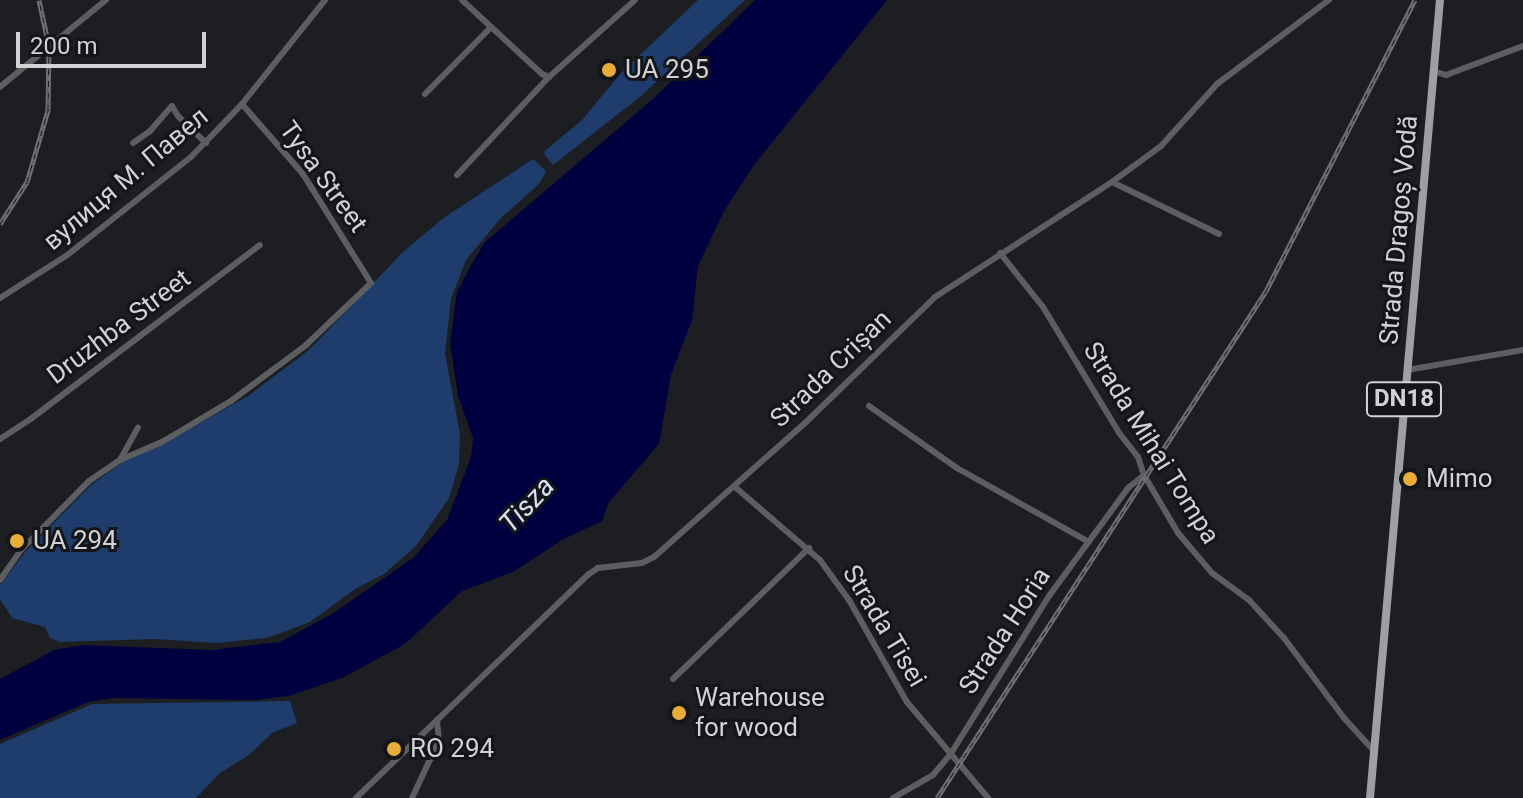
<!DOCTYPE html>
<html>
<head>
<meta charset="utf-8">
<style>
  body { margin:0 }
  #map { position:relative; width:1523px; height:798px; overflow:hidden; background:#1c1e22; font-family:Roboto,sans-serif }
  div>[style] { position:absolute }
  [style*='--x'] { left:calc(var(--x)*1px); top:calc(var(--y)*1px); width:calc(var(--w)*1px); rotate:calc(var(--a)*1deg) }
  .green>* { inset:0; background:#1e3c6c }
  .water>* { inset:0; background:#000040 }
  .minor>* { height:6px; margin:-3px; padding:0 3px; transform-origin:3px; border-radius:3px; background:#5d5e60 }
  .major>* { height:8px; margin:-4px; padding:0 4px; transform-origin:4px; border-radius:4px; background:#9d9fa3 }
  .rail>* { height:5px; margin-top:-2.5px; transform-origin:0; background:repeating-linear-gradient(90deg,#131518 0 6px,#6e7073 0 12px); box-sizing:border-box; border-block:2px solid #6e7073 }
  .dots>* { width:22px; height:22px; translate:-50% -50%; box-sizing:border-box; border:4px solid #131518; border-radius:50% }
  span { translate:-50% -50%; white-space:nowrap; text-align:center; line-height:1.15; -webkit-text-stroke:6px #131518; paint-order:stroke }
  .shield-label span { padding:2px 6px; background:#131518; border:2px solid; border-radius:6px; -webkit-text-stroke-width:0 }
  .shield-label { font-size:24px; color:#d0d2d4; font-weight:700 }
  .poi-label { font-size:26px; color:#d0d2d4 }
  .left { translate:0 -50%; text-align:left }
  .street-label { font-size:26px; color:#d0d2d4 }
  .water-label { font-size:28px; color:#d4e0f4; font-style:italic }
  .scale { position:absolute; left:16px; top:32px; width:190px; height:36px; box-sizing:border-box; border:4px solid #d0d2d4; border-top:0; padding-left:10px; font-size:24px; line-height:28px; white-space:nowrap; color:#d0d2d4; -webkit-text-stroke:6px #131518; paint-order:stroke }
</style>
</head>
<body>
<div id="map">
  <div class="green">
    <i style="clip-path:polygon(698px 0,745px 0,641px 96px,553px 165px,544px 154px,546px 150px,582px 120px,621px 73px)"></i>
    <i style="clip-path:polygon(533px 159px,546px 171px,539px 184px,501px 218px,466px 260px,451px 299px,445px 353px,460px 434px,459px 464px,449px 498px,416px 546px,384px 574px,355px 589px,310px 622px,267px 638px,216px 643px,154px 639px,60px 642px,50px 638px,45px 627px,12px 618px,0 599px,0 585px,26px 551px,91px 485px,127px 459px,156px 448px,248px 396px,309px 350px,404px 251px,445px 217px)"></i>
    <i style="clip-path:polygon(290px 701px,297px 723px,272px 733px,249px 755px,220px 773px,196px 798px,0 798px,0 744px,92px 704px)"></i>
  </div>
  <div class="water">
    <i style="clip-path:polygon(755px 0,887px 0,754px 165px,724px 211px,698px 266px,692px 320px,671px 375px,659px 444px,609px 502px,602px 521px,562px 540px,513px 572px,462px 591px,405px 644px,342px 678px,289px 696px,254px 700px,113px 698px,88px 702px,0 740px,0 679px,54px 650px,83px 645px,212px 650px,280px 642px,332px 614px,413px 558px,447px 520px,471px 457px,473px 438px,458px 396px,450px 343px,457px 293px,471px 265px,485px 242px,654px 98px)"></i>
  </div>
  <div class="minor">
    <i style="--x:462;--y:0;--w:109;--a:42.8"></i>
    <i style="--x:542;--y:74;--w:8;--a:23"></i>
    <i style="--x:1433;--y:71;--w:14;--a:17"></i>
    <i style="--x:1446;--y:75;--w:82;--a:-20.6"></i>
    <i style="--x:0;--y:87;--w:137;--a:-39.4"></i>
    <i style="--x:425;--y:94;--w:94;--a:-45.4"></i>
    <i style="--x:133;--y:143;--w:21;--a:-35"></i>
    <i style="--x:150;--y:131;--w:33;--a:-49"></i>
    <i style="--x:172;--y:106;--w:12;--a:59"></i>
    <i style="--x:178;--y:116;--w:39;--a:44"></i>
    <i style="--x:457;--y:175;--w:134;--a:-46.8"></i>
    <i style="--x:549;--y:77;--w:115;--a:-41.8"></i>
    <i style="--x:1112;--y:182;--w:119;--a:25.9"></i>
    <i style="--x:1000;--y:253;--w:69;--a:51.5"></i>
    <i style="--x:1043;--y:307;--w:149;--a:58.8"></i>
    <i style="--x:1120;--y:434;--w:29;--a:52"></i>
    <i style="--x:1138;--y:457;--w:19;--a:72"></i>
    <i style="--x:1144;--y:475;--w:67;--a:59.6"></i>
    <i style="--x:1178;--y:533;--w:52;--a:49.6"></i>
    <i style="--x:1212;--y:573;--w:46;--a:36.1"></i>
    <i style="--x:1249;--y:600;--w:52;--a:47.4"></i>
    <i style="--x:1284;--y:638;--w:100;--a:53.1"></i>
    <i style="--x:1344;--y:718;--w:45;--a:47.7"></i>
    <i style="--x:0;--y:298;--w:78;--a:-32.5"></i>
    <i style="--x:66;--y:256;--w:161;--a:-38.4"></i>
    <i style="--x:192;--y:156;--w:72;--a:-46.1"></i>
    <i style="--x:242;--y:104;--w:133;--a:-51.4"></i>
    <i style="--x:1407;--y:370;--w:118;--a:-9.8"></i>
    <i style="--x:869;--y:406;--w:108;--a:35.2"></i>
    <i style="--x:957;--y:468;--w:151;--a:29.3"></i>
    <i style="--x:0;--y:439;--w:38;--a:-33"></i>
    <i style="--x:32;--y:418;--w:286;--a:-37.2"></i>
    <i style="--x:120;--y:460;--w:37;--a:-61"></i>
    <i style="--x:735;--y:487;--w:112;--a:40.7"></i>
    <i style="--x:820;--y:560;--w:49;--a:54.1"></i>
    <i style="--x:849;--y:600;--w:117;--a:60.4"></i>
    <i style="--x:907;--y:702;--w:126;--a:49.8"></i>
    <i style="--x:0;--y:580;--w:38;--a:-55"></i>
    <i style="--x:22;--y:549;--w:95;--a:-45.4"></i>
    <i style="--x:89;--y:481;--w:37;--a:-34"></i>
    <i style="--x:120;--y:460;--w:46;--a:-23.2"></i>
    <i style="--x:162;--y:442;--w:80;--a:-30.7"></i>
    <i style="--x:231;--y:401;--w:94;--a:-36.7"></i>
    <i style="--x:306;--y:345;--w:90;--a:-43.6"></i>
    <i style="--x:371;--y:283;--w:128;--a:-122"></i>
    <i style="--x:303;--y:174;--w:93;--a:-131.1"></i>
    <i style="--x:673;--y:679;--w:189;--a:-43.9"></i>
    <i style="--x:411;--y:747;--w:6;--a:-9"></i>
    <i style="--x:417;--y:746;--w:19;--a:43"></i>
    <i style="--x:356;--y:798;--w:323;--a:-43.9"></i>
    <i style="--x:589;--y:574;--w:11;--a:-34"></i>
    <i style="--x:598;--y:568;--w:44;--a:-6.5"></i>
    <i style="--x:642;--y:563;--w:13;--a:-27"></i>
    <i style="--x:654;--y:557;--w:200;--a:-41.6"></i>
    <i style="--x:804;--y:424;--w:182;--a:-44.1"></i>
    <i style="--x:935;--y:297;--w:211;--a:-33"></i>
    <i style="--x:1112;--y:182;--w:61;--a:-36.3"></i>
    <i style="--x:1161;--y:146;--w:84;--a:-47.9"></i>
    <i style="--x:1217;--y:84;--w:140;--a:-36.9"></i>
    <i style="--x:412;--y:798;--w:64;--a:-65"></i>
    <i style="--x:439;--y:740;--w:20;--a:-96"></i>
    <i style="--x:893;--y:798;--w:46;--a:-29.9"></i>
    <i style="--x:933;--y:775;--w:26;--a:-50"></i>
    <i style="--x:950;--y:755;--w:187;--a:-58.1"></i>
    <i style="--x:1049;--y:596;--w:134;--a:-53.8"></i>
    <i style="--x:1128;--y:488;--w:21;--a:-39"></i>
  </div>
  <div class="major">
    <i style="--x:1370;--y:798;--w:801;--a:-84.99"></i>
  </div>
  <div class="rail">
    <i style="--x:0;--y:224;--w:50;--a:-57.3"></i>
    <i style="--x:27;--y:182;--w:75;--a:-73.7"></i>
    <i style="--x:48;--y:110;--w:64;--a:-89.1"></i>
    <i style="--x:49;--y:46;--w:47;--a:-102.3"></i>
    <i style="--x:937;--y:798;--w:604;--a:-57.02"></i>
    <i style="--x:1266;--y:291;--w:327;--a:-62.9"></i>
  </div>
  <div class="dots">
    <i style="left:609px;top:70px;background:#e8ac37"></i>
    <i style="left:1410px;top:479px;background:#e8ac37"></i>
    <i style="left:17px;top:541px;background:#e8ac37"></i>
    <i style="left:679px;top:713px;background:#e8ac37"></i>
    <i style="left:394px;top:749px;background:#e8ac37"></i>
  </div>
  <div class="shield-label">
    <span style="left:1404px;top:399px">DN18</span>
  </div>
  <div class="poi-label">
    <span class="left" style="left:625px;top:70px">UA 295</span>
    <span class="left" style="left:1426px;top:479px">Mimo</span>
    <span class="left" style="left:33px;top:541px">UA 294</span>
    <span class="left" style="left:695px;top:713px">Warehouse<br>for wood</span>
    <span class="left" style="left:410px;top:749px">RO 294</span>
  </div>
  <div class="street-label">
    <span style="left:323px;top:177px;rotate:54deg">Tysa Street</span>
    <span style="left:126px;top:179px;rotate:-40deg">вулиця М. Павел</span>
    <span style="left:1399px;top:230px;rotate:-85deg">Strada Dragoș Vodă</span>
    <span style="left:119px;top:327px;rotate:-37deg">Druzhba Street</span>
    <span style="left:831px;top:369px;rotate:-44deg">Strada Crișan</span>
    <span style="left:1151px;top:443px;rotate:58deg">Strada Mihai Tompa</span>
    <span style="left:884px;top:626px;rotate:59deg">Strada Tisei</span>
    <span style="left:1005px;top:631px;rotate:-57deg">Strada Horia</span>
  </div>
  <div class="water-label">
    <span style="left:527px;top:505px;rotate:-47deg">Tisza</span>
  </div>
  <div class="scale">200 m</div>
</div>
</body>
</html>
